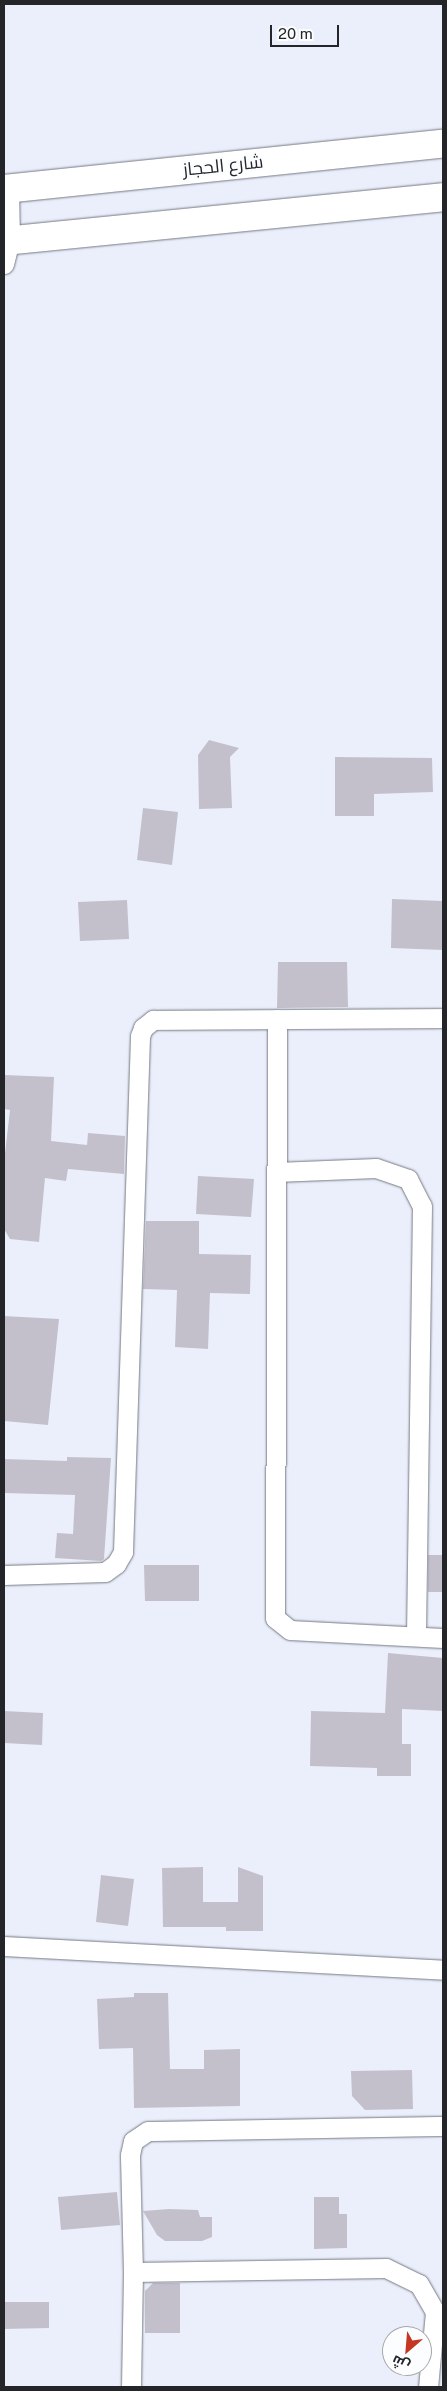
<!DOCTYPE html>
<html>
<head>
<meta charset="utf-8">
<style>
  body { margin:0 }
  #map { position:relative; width:447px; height:2391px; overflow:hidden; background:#ebeffb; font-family:"Public Sans",Cairo,sans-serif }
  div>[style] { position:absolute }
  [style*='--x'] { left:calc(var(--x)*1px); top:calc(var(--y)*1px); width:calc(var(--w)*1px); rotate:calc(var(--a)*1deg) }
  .building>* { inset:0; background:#c3c0cc }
  .roads { filter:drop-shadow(0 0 1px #757983) drop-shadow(0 0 1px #757983) }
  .street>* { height:19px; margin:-9.5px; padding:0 9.5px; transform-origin:9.5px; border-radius:9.5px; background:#fff }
  .primary>* { height:28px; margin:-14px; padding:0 14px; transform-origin:14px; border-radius:14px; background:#fff }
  span { translate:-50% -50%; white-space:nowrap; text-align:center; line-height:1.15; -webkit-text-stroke:4.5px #fcfdff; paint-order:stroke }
  .street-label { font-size:18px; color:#242529 }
  .frame { position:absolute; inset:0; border:5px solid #242529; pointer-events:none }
  .north { position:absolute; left:382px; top:2326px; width:50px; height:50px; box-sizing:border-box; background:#fcfdff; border:1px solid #a6a7a9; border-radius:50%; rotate:207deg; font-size:14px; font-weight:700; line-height:20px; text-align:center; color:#242529 }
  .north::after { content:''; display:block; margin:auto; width:18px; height:22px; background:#c43822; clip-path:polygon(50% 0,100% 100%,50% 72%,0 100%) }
  .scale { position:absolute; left:270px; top:25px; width:69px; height:22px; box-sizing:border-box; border:2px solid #242529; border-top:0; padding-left:6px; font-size:15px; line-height:18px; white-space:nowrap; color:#242529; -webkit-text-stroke:4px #fcfdff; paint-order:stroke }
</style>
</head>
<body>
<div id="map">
  <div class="building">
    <i style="clip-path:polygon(209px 740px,239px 748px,230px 757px,232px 808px,199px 809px,198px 755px)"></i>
    <i style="clip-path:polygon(335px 757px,432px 758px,433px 792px,374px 794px,374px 816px,335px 816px)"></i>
    <i style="clip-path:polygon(143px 808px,178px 812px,172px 865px,137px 860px)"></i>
    <i style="clip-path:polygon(392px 899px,443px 901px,443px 950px,391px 948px)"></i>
    <i style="clip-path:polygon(127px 900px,129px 939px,80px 941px,78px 902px)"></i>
    <i style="clip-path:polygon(278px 962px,347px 962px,348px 1007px,277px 1008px)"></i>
    <i style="clip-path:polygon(4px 1075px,54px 1077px,51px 1141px,87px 1145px,88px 1133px,125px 1136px,124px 1174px,68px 1169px,66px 1181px,45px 1178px,39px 1242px,10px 1239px,4px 1229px,4px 1162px,10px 1110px,4px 1109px)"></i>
    <i style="clip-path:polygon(198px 1176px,254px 1179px,251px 1217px,196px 1214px)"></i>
    <i style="clip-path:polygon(146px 1221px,199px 1221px,199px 1254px,251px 1255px,250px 1294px,210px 1293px,208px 1349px,175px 1347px,177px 1290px,143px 1289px)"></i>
    <i style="clip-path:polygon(4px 1316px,59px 1319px,48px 1425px,4px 1421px)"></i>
    <i style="clip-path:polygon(67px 1457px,111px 1458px,104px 1559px,101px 1561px,55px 1558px,57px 1533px,73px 1534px,75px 1495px,4px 1493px,4px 1459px,67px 1461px)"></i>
    <i style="clip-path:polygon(428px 1555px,443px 1555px,443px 1592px,428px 1592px)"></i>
    <i style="clip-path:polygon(144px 1565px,199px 1565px,199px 1601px,145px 1601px)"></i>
    <i style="clip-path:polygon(388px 1653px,443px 1658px,443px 1711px,402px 1709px,402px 1744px,411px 1744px,411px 1776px,377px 1776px,377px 1768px,310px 1766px,311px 1711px,385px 1713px)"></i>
    <i style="clip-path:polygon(4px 1711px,43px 1713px,42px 1745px,4px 1743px)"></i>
    <i style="clip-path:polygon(203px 1867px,203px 1902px,238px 1902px,238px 1867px,263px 1876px,263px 1931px,226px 1931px,226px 1927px,163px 1927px,162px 1868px)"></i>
    <i style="clip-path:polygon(101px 1875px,134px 1879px,128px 1926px,96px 1922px)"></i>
    <i style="clip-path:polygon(134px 1993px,168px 1993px,170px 2069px,204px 2069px,204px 2050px,240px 2049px,240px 2106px,134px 2108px,133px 2048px,99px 2049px,97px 1999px,134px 1997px)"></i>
    <i style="clip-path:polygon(412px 2070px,413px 2109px,365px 2110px,352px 2096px,351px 2071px)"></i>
    <i style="clip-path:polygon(117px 2192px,120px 2225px,61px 2230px,58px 2197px)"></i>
    <i style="clip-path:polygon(314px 2197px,339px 2197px,339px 2214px,347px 2214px,347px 2248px,314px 2249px)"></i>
    <i style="clip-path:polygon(169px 2209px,198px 2210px,200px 2217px,212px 2217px,212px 2237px,202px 2241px,165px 2241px,157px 2235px,143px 2211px)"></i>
    <i style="clip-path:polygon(153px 2283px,180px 2283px,180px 2333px,145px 2333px,145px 2291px)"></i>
    <i style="clip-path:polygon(4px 2302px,49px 2302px,49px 2328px,4px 2329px)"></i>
  </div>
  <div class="roads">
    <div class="street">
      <i style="--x:4;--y:264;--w:25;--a:-76"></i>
      <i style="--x:10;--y:240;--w:52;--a:-91.1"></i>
      <i style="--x:277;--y:1019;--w:599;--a:90.19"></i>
      <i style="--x:275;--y:1618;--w:19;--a:39"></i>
      <i style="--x:290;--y:1630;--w:153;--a:3"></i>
      <i style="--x:276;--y:1172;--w:100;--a:-2.3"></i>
      <i style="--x:376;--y:1168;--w:34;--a:19"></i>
      <i style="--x:408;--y:1179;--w:30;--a:63"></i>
      <i style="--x:422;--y:1206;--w:430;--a:90.8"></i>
      <i style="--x:4;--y:1575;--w:101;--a:-1.7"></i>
      <i style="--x:105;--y:1572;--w:14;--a:-36"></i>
      <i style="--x:116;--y:1564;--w:14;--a:-60"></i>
      <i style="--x:123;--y:1552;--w:516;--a:-88.11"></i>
      <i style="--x:140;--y:1036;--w:9;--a:-69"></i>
      <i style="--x:143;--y:1028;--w:13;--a:-39"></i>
      <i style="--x:153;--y:1020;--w:290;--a:-0.4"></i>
      <i style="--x:4;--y:1946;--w:440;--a:3.1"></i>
      <i style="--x:133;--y:2272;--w:117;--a:-91.5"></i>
      <i style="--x:130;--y:2155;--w:14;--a:-78"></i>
      <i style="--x:133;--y:2141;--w:18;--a:-34"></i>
      <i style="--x:148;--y:2131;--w:295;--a:-1"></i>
      <i style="--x:131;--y:2387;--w:115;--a:-89"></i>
      <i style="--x:133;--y:2272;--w:253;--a:-0.9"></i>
      <i style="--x:386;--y:2268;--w:37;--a:26"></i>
      <i style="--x:419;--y:2284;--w:32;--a:60"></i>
      <i style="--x:435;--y:2312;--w:75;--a:95.3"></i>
    </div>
    <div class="primary">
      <i style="--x:4;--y:189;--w:441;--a:-5.9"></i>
      <i style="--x:4;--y:241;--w:441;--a:-5.7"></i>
    </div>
  </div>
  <div class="street-label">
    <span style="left:223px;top:166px;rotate:-6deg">شارع الحجاز</span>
  </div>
  <div class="frame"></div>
  <div class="north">ش</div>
  <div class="scale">20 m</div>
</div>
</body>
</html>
